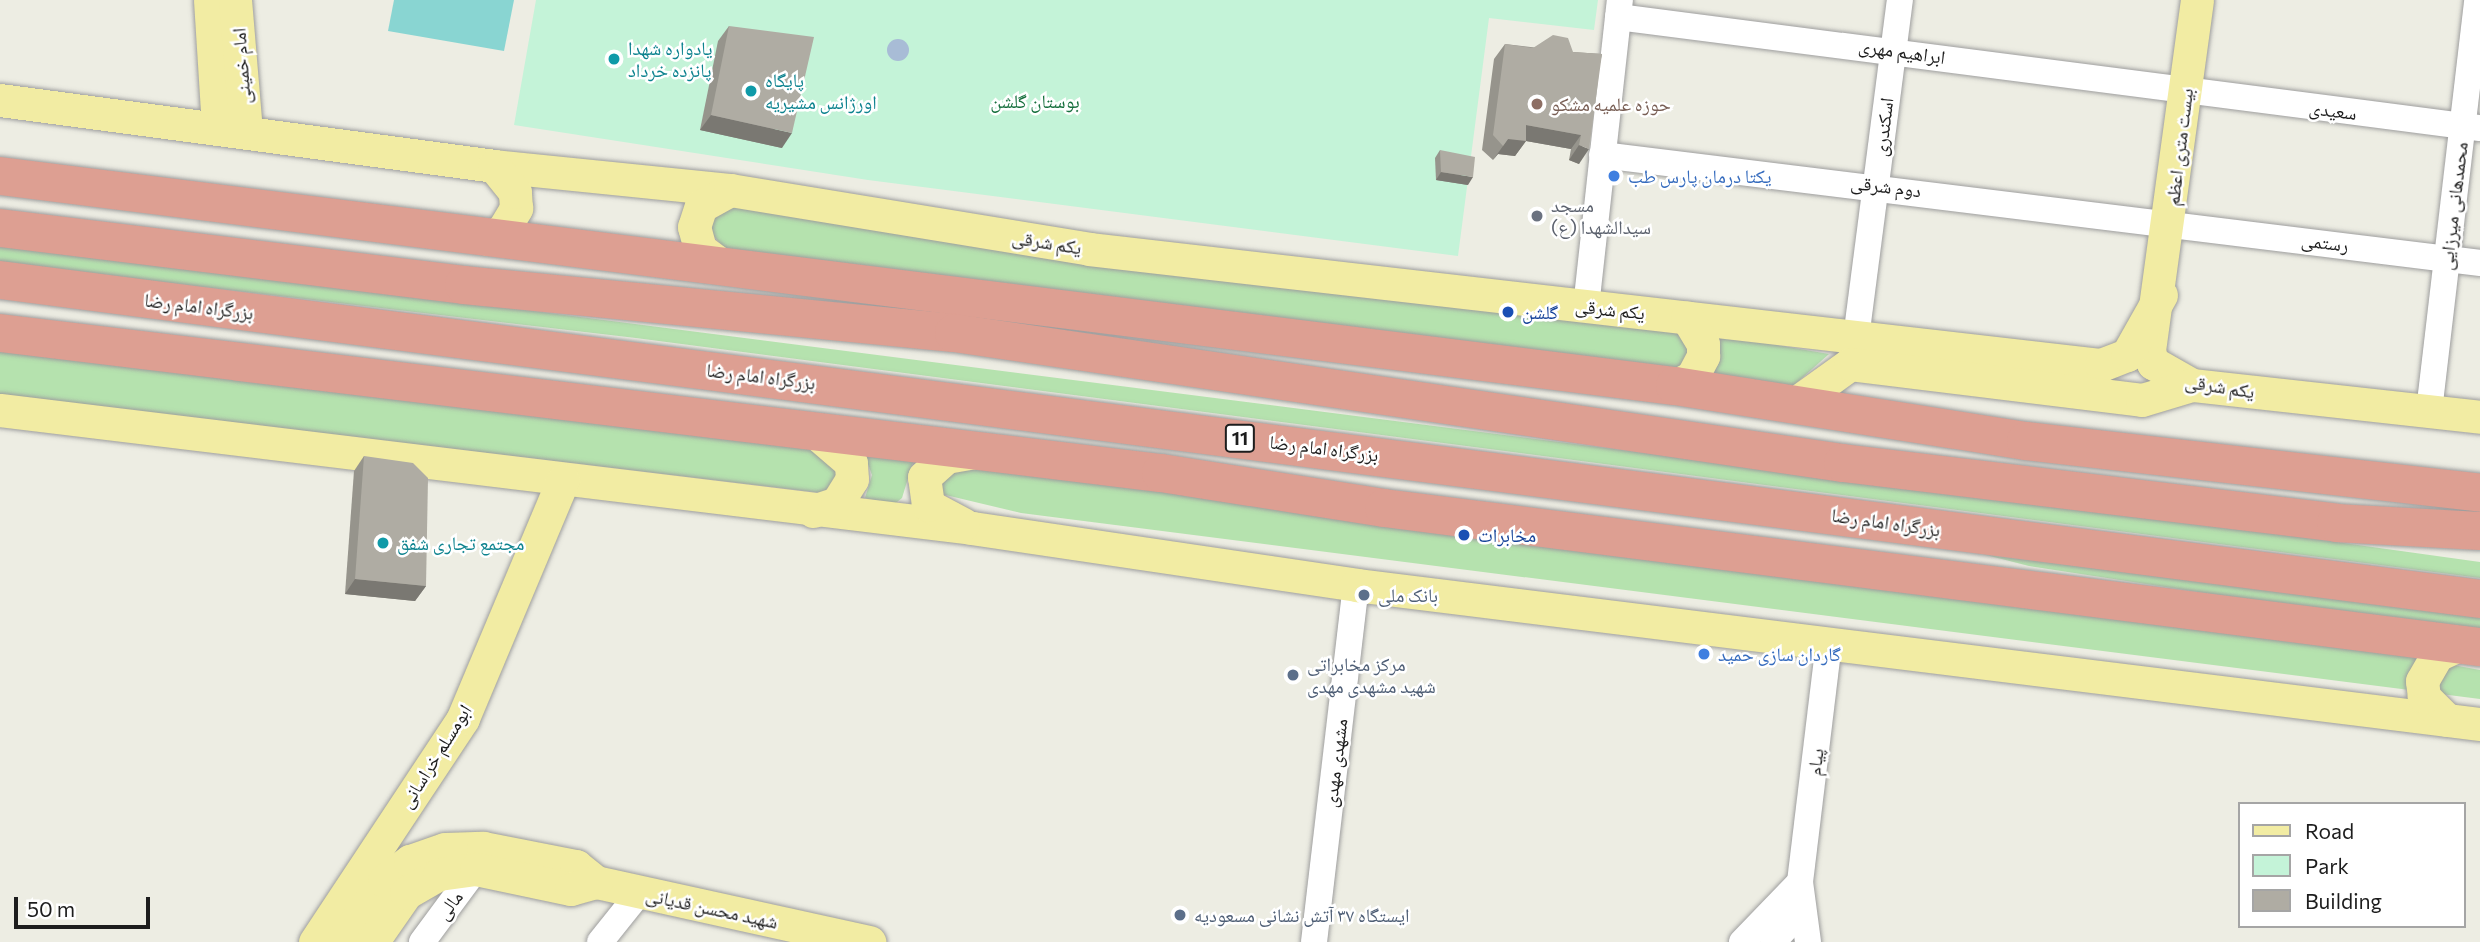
<!DOCTYPE html>
<html>
<head>
<meta charset="utf-8">
<style>
  body { margin:0 }
  #map { position:relative; width:2480px; height:942px; overflow:hidden; background:#edede3; font-family:Commissioner,"Noto Naskh Arabic",sans-serif }
  div>[style] { position:absolute }
  [style*='--x'] { left:calc(var(--x)*1px); top:calc(var(--y)*1px); width:calc(var(--w)*1px); rotate:calc(var(--a)*1deg) }
  .grass>* { inset:0; background:#b5e2ae }
  .park>* { inset:0; background:#c4f3d8 }
  .pitch>* { inset:0; background:#89d5d2 }
  .water>* { inset:0; background:#a8bcd6 }
  .round { border-radius:50% }
  .roads { filter:drop-shadow(0 0 2px #9e9e9e) drop-shadow(0 0 2px #9e9e9e) }
  .minor>* { height:26px; margin:-13px; padding:0 13px; transform-origin:13px; border-radius:13px; background:#fff }
  .major>* { height:33px; margin:-16.5px; padding:0 16.5px; transform-origin:16.5px; border-radius:16.5px; background:#f2eca3 }
  .highway>* { height:38px; margin:-19px; padding:0 19px; transform-origin:19px; border-radius:19px; background:#dd9f92 }
  .wall>* { inset:0; background:#96948c }
  .shaded-wall>* { inset:0; background:#7a7872 }
  .building>* { inset:0; background:#afaca3 }
  .dots>* { width:19px; height:19px; translate:-50% -50%; box-sizing:border-box; border:4px solid #fff; border-radius:50% }
  span { translate:-50% -50%; white-space:nowrap; text-align:center; line-height:1.15; -webkit-text-stroke:5px #fff; paint-order:stroke }
  .shield-label span { padding:2px 5px; background:#fff; border:2px solid; border-radius:5px; -webkit-text-stroke-width:0 }
  .shield-label { font-size:18px; color:#1d1d1d; font-weight:700 }
  .culture-label { font-size:19px; color:#0d838f }
  .left { translate:0 -50%; text-align:left }
  .street-label { font-size:19px; color:#1d1d1d }
  .park-label { font-size:19px; color:#166f3d }
  .education-label { font-size:19px; color:#785e54 }
  .shop-label { font-size:19px; color:#366cbe }
  .worship-label { font-size:19px; color:#5b616d }
  .transit-label { font-size:19px; color:#164399 }
  .service-label { font-size:19px; color:#4e5e75 }
  .legend { position:absolute; left:2238px; top:802px; width:228px; height:126px; box-sizing:border-box; background:#fff; border:2px solid #a5a5a5; margin:0; padding:9px 12px; list-style:none; font-size:21px; color:#1d1d1d }
  .legend li { display:flex; align-items:center; gap:14px; height:35px }
  .legend b { width:35px; border:2px solid #a5a5a5 }
  .scale { position:absolute; left:14px; top:897px; width:136px; height:32px; box-sizing:border-box; border:4px solid #1d1d1d; border-top:0; padding-left:9px; font-size:21px; line-height:24px; white-space:nowrap; color:#1d1d1d; -webkit-text-stroke:5px #fff; paint-order:stroke }
</style>
</head>
<body>
<div id="map">
  <div class="grass">
    <i style="clip-path:polygon(727px 203px,1684px 333px,1688px 351px,1682px 371px,724px 248px,712px 234px,711px 215px)"></i>
    <i style="clip-path:polygon(0 243px,2264px 532px,2480px 562px,2480px 578px,636px 338px,0 263px)"></i>
    <i style="clip-path:polygon(1719px 335px,1829px 354px,1793px 386px,1710px 377px)"></i>
    <i style="clip-path:polygon(0 345px,826px 450px,839px 463px,839px 495px,0 395px)"></i>
    <i style="clip-path:polygon(864px 453px,913px 462px,902px 498px,893px 505px,865px 498px,872px 475px)"></i>
    <i style="clip-path:polygon(952px 461px,2296px 636px,2480px 670px,2480px 699px,1021px 513px,933px 492px)"></i>
    <i style="clip-path:polygon(1986px 555px,2480px 615px,2480px 635px,2029px 566px)"></i>
  </div>
  <div class="park">
    <i style="clip-path:polygon(536px 0,1598px 0,1594px 30px,1489px 18px,1458px 256px,868px 180px,514px 125px)"></i>
  </div>
  <div class="pitch">
    <i style="clip-path:polygon(394px 0,514px 0,504px 51px,388px 31px)"></i>
  </div>
  <div class="water">
    <i class="round" style="left:887px;top:39px;width:22px;height:22px"></i>
  </div>
  <div class="roads">
    <div class="minor">
      <i style="--x:1618;--y:17;--w:869;--a:7.34"></i>
      <i style="--x:1602;--y:155;--w:885;--a:7.01"></i>
      <i style="--x:1586;--y:307;--w:309;--a:-83.7"></i>
      <i style="--x:1856;--y:338;--w:341;--a:-82.6"></i>
      <i style="--x:2429;--y:411;--w:414;--a:-83.3"></i>
      <i style="--x:422;--y:942;--w:91;--a:-53.5"></i>
      <i style="--x:600;--y:942;--w:64;--a:-51.3"></i>
      <i style="--x:1314;--y:942;--w:359;--a:-83.3"></i>
      <i style="--x:1742;--y:942;--w:83;--a:-46"></i>
      <i style="--x:1773;--y:942;--w:43;--a:-47.8"></i>
      <i style="--x:1808;--y:942;--w:61;--a:-97.6"></i>
      <i style="--x:1800;--y:882;--w:241;--a:-83.1"></i>
    </div>
    <div class="major">
      <i style="--x:210;--y:0;--w:128;--a:86.4"></i>
      <i style="--x:235;--y:0;--w:132;--a:85.2"></i>
      <i style="--x:2197;--y:0;--w:355;--a:97.8"></i>
      <i style="--x:2149;--y:352;--w:12;--a:70"></i>
      <i style="--x:2153;--y:363;--w:45;--a:29.4"></i>
      <i style="--x:2192;--y:385;--w:290;--a:6.3"></i>
      <i style="--x:0;--y:100;--w:498;--a:7.6"></i>
      <i style="--x:494;--y:166;--w:237;--a:5.8"></i>
      <i style="--x:488;--y:239;--w:17;--a:-31"></i>
      <i style="--x:503;--y:230;--w:26;--a:-59"></i>
      <i style="--x:516;--y:208;--w:16;--a:-94"></i>
      <i style="--x:515;--y:192;--w:33;--a:-129"></i>
      <i style="--x:723;--y:266;--w:29;--a:-144"></i>
      <i style="--x:700;--y:249;--w:23;--a:-105"></i>
      <i style="--x:694;--y:227;--w:22;--a:-72"></i>
      <i style="--x:701;--y:206;--w:33;--a:-29"></i>
      <i style="--x:730;--y:190;--w:364;--a:9.3"></i>
      <i style="--x:1089;--y:249;--w:1019;--a:6.54"></i>
      <i style="--x:2101;--y:365;--w:28;--a:-21"></i>
      <i style="--x:2127;--y:355;--w:69;--a:-60.5"></i>
      <i style="--x:1675;--y:386;--w:19;--a:-28"></i>
      <i style="--x:1692;--y:377;--w:24;--a:-62"></i>
      <i style="--x:1703;--y:356;--w:12;--a:-90"></i>
      <i style="--x:1703;--y:344;--w:31;--a:-121"></i>
      <i style="--x:1796;--y:403;--w:67;--a:-35.8"></i>
      <i style="--x:1850;--y:364;--w:294;--a:7"></i>
      <i style="--x:2142;--y:400;--w:52;--a:-16.7"></i>
      <i style="--x:0;--y:410;--w:979;--a:6.92"></i>
      <i style="--x:972;--y:528;--w:388;--a:8.4"></i>
      <i style="--x:1356;--y:585;--w:1133;--a:7.05"></i>
      <i style="--x:813;--y:511;--w:25;--a:-18"></i>
      <i style="--x:837;--y:503;--w:28;--a:-58"></i>
      <i style="--x:852;--y:479;--w:16;--a:-94"></i>
      <i style="--x:851;--y:463;--w:46;--a:-139.4"></i>
      <i style="--x:963;--y:524;--w:40;--a:-152"></i>
      <i style="--x:928;--y:505;--w:28;--a:-98"></i>
      <i style="--x:924;--y:477;--w:30;--a:-42"></i>
      <i style="--x:946;--y:457;--w:28;--a:-10"></i>
      <i style="--x:2447;--y:720;--w:33;--a:-135"></i>
      <i style="--x:2424;--y:697;--w:16;--a:-97"></i>
      <i style="--x:2422;--y:681;--w:30;--a:-60"></i>
      <i style="--x:2437;--y:655;--w:26;--a:-25"></i>
      <i style="--x:315;--y:942;--w:268;--a:-56.5"></i>
      <i style="--x:463;--y:718;--w:258;--a:-67.2"></i>
      <i style="--x:341;--y:942;--w:75;--a:-54.8"></i>
      <i style="--x:384;--y:881;--w:33;--a:-38"></i>
      <i style="--x:410;--y:861;--w:37;--a:-19"></i>
      <i style="--x:445;--y:849;--w:38;--a:-2"></i>
      <i style="--x:483;--y:848;--w:95;--a:11"></i>
      <i style="--x:576;--y:866;--w:26;--a:39"></i>
      <i style="--x:596;--y:882;--w:280;--a:12.4"></i>
      <i style="--x:372;--y:942;--w:60;--a:-55.2"></i>
      <i style="--x:406;--y:893;--w:38;--a:-30"></i>
      <i style="--x:439;--y:874;--w:37;--a:-8"></i>
      <i style="--x:476;--y:869;--w:97;--a:11.9"></i>
      <i style="--x:571;--y:889;--w:26;--a:-16"></i>
    </div>
    <div class="highway">
      <i style="--x:0;--y:176;--w:1688;--a:7.15"></i>
      <i style="--x:1675;--y:386;--w:355;--a:8.9"></i>
      <i style="--x:2026;--y:441;--w:457;--a:6.5"></i>
      <i style="--x:0;--y:228;--w:467;--a:7"></i>
      <i style="--x:464;--y:285;--w:492;--a:5.6"></i>
      <i style="--x:954;--y:333;--w:898;--a:8.32"></i>
      <i style="--x:1843;--y:463;--w:497;--a:6.9"></i>
      <i style="--x:2336;--y:523;--w:144;--a:3.2"></i>
      <i style="--x:0;--y:280;--w:2500;--a:7.33"></i>
      <i style="--x:0;--y:333;--w:1169;--a:6.88"></i>
      <i style="--x:1161;--y:473;--w:226;--a:8.9"></i>
      <i style="--x:1384;--y:508;--w:1105;--a:7.23"></i>
    </div>
  </div>
  <div class="wall">
    <i style="clip-path:polygon(729px 26px,782px 148px,700px 130px,718px 41px)"></i>
    <i style="clip-path:polygon(1505px 44px,1573px 52px,1602px 54px,1579px 164px,1569px 160px,1571px 149px,1526px 141px,1515px 156px,1498px 154px,1493px 160px,1482px 150px,1494px 59px)"></i>
    <i style="clip-path:polygon(1440px 150px,1468px 185px,1436px 180px,1435px 158px)"></i>
    <i style="clip-path:polygon(364px 456px,426px 586px,415px 601px,345px 594px,354px 471px)"></i>
  </div>
  <div class="shaded-wall">
    <i style="clip-path:polygon(711px 115px,792px 133px,782px 148px,700px 130px)"></i>
    <i style="clip-path:polygon(1526px 125px,1581px 135px,1571px 149px,1526px 141px,1515px 156px,1498px 154px,1493px 160px,1508px 139px)"></i>
    <i style="clip-path:polygon(1579px 145px,1589px 149px,1579px 164px,1569px 160px)"></i>
    <i style="clip-path:polygon(1441px 172px,1473px 177px,1468px 185px,1436px 180px)"></i>
    <i style="clip-path:polygon(355px 579px,426px 586px,415px 601px,345px 594px)"></i>
  </div>
  <div class="building">
    <i style="clip-path:polygon(729px 26px,814px 37px,792px 133px,711px 115px)"></i>
    <i style="clip-path:polygon(1553px 35px,1568px 38px,1573px 52px,1602px 54px,1589px 149px,1579px 145px,1581px 135px,1526px 125px,1526px 141px,1508px 139px,1503px 146px,1493px 135px,1505px 44px,1533px 48px)"></i>
    <i style="clip-path:polygon(1440px 150px,1475px 157px,1473px 177px,1441px 172px)"></i>
    <i style="clip-path:polygon(364px 456px,413px 463px,428px 478px,426px 586px,355px 579px)"></i>
  </div>
  <div class="dots">
    <i style="left:614px;top:59px;background:#0f9aa8"></i>
    <i style="left:751px;top:91px;background:#0f9aa8"></i>
    <i style="left:1537px;top:104px;background:#8d6e63"></i>
    <i style="left:1614px;top:176px;background:#3f7fe0"></i>
    <i style="left:1537px;top:216px;background:#6b7280"></i>
    <i style="left:1508px;top:312px;background:#1a4fb4"></i>
    <i style="left:1464px;top:535px;background:#1a4fb4"></i>
    <i style="left:383px;top:543px;background:#0f9aa8"></i>
    <i style="left:1364px;top:595px;background:#5c6f8a"></i>
    <i style="left:1704px;top:654px;background:#3f7fe0"></i>
    <i style="left:1293px;top:675px;background:#5c6f8a"></i>
    <i style="left:1180px;top:915px;background:#5c6f8a"></i>
  </div>
  <div class="shield-label">
    <span style="left:1240px;top:438px">11</span>
  </div>
  <div class="culture-label">
    <span class="left" style="left:628px;top:59px">یادواره شهدا<br>پانزده خرداد</span>
    <span class="left" style="left:765px;top:91px">پایگاه<br>اورژانس مشیریه</span>
    <span class="left" style="left:397px;top:543px">مجتمع تجاری شفق</span>
  </div>
  <div class="street-label">
    <span style="left:1902px;top:51px;rotate:8deg">ابراهیم مهری</span>
    <span style="left:241px;top:66px;rotate:-94deg">امام خمینی</span>
    <span style="left:2333px;top:110px;rotate:7deg">سعیدی</span>
    <span style="left:1883px;top:127px;rotate:-83deg">اسکندری</span>
    <span style="left:2179px;top:147px;rotate:-83deg">بیست متری اعظم</span>
    <span style="left:1886px;top:186px;rotate:7deg">دوم شرقی</span>
    <span style="left:2453px;top:206px;rotate:-83deg">محمدهانی میرزایی</span>
    <span style="left:1047px;top:242px;rotate:9deg">یکم شرقی</span>
    <span style="left:2325px;top:242px;rotate:7deg">رستمی</span>
    <span style="left:199px;top:306px;rotate:7deg">بزرگراه امام رضا</span>
    <span style="left:1610px;top:309px;rotate:6deg">یکم شرقی</span>
    <span style="left:761px;top:376px;rotate:7deg">بزرگراه امام رضا</span>
    <span style="left:2220px;top:386px;rotate:9deg">یکم شرقی</span>
    <span style="left:1324px;top:448px;rotate:7deg">بزرگراه امام رضا</span>
    <span style="left:1886px;top:522px;rotate:8deg">بزرگراه امام رضا</span>
    <span style="left:435px;top:756px;rotate:-58deg">ابومسلم خراسانی</span>
    <span style="left:1815px;top:762px;rotate:-83deg">پیام</span>
    <span style="left:1335px;top:763px;rotate:-83deg">مشهدی مهدی</span>
    <span style="left:449px;top:905px;rotate:-53deg">مالی</span>
    <span style="left:712px;top:908px;rotate:12deg">شهید محسن قدیانی</span>
  </div>
  <div class="park-label">
    <span style="left:1035px;top:101px">بوستان گلشن</span>
  </div>
  <div class="education-label">
    <span class="left" style="left:1551px;top:104px">حوزه علمیه مشکو</span>
  </div>
  <div class="shop-label">
    <span class="left" style="left:1628px;top:176px">یکتا درمان پارس طب</span>
    <span class="left" style="left:1718px;top:654px">گاردان سازی حمید</span>
  </div>
  <div class="worship-label">
    <span class="left" style="left:1551px;top:216px">مسجد<br>سیدالشهدا (ع)</span>
  </div>
  <div class="transit-label">
    <span class="left" style="left:1522px;top:312px">گلشن</span>
    <span class="left" style="left:1478px;top:535px">مخابرات</span>
  </div>
  <div class="service-label">
    <span class="left" style="left:1378px;top:595px">بانک ملی</span>
    <span class="left" style="left:1307px;top:675px">مرکز مخابراتی<br>شهید مشهدی مهدی</span>
    <span class="left" style="left:1194px;top:915px">ایستگاه ۳۷ آتش نشانی مسعودیه</span>
  </div>
  <ul class="legend">
  <li><b style="height:9px;background:#f2eca3"></b>Road</li>
  <li><b style="height:19px;background:#c4f3d8"></b>Park</li>
  <li><b style="height:19px;background:#afaca3"></b>Building</li>
  </ul>
  <div class="scale">50 m</div>
</div>
</body>
</html>
